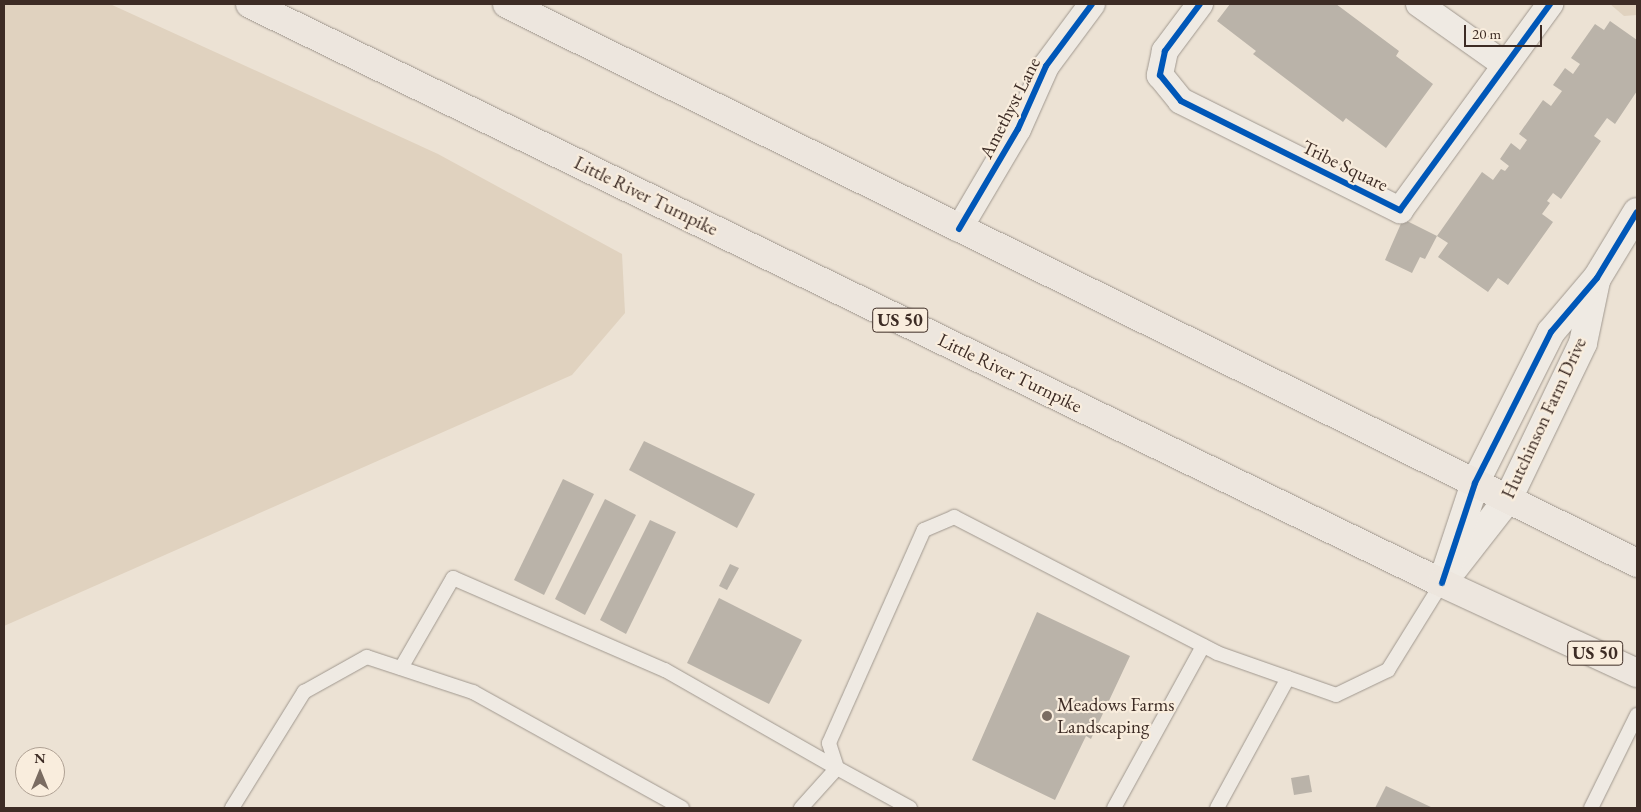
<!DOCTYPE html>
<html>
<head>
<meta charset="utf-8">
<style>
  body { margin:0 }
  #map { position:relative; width:1641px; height:812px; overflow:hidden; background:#ece2d4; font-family:"EB Garamond",serif }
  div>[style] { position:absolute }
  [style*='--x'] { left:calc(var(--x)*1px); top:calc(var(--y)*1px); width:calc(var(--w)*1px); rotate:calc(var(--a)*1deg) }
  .green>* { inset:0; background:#e0d2bf }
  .building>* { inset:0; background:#bab3a9 }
  .roads { filter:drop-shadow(0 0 1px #a0988f) drop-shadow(0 0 1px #a0988f) }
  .lane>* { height:14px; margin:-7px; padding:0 7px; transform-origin:7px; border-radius:7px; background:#efeae3 }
  .street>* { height:26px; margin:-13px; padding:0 13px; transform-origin:13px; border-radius:13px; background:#efeae3 }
  .secondary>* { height:28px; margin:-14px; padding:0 14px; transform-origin:14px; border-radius:14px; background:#efeae3 }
  .highway>* { height:28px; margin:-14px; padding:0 14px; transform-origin:14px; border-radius:14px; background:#ede6de }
  .cycleway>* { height:6px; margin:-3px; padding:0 3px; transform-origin:3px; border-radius:3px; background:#0057b8 }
  .dots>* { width:14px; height:14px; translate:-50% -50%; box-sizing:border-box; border:2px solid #f9eddd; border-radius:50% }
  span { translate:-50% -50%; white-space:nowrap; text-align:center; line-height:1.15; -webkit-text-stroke:4.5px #f9eddd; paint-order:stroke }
  .shield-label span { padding:1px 4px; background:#f9eddd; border:1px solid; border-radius:4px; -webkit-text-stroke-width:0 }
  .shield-label { font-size:18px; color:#3d2c25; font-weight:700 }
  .street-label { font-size:19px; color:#3d2c25 }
  .poi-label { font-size:19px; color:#3d2c25 }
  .left { translate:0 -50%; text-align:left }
  .frame { position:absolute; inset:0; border:5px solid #3d2c25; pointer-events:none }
  .north { position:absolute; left:15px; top:747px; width:50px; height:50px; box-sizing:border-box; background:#f9eddd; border:1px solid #aea093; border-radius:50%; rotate:0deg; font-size:14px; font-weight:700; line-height:20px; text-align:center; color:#3d2c25 }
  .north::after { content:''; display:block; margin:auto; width:18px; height:22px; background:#7a6c62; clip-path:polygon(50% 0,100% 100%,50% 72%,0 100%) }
  .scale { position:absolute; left:1464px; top:25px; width:78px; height:22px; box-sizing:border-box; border:2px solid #3d2c25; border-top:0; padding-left:6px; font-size:15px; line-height:18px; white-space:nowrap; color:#3d2c25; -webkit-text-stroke:4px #f9eddd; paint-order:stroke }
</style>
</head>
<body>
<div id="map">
  <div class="green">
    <i style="clip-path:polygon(4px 4px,110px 4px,438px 154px,622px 254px,625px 313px,572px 375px,4px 626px)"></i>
    <i style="clip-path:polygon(1610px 4px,1637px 4px,1637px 15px,1624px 16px)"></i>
  </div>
  <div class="building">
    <i style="clip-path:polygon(1230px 4px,1336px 4px,1399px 51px,1396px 56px,1433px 84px,1386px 148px,1346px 118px,1343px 122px,1253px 54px,1256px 51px,1217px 21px)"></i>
    <i style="clip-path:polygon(1610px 21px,1637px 40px,1637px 91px,1615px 124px,1607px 118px,1594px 136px,1601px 141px,1561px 199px,1553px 193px,1547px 201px,1550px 203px,1542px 214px,1553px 222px,1508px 285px,1498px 278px,1488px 292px,1438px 257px,1448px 243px,1437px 236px,1482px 172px,1493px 180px,1501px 169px,1505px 171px,1509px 166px,1500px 159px,1511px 143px,1520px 150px,1527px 140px,1519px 134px,1543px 100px,1551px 106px,1562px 91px,1553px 85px,1565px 68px,1573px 74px,1580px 64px,1571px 58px,1595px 24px,1604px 30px)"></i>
    <i style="clip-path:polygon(1403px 219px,1437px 236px,1425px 259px,1420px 257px,1412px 273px,1385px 260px)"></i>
    <i style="clip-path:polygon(644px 441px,755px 494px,737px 528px,629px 470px)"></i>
    <i style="clip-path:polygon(563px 479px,594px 494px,544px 595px,514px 580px)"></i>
    <i style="clip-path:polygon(605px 499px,636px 515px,585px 615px,555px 599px)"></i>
    <i style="clip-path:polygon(650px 520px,676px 532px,626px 634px,600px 620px)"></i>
    <i style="clip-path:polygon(730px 564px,739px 568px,727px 590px,719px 586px)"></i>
    <i style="clip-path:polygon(719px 598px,802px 640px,769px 704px,687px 663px)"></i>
    <i style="clip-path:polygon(1037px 612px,1130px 656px,1091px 739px,1086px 736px,1055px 800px,972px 760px)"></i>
    <i style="clip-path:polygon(1309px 775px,1312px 792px,1294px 795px,1291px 778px)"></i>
    <i style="clip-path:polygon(1386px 786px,1433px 808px,1375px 808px)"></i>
  </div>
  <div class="roads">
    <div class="lane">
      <i style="--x:401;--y:668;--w:104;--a:-60"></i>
      <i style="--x:453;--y:578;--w:231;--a:23.5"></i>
      <i style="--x:665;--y:670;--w:198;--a:29.7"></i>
      <i style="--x:837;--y:768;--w:54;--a:132"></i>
      <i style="--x:232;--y:808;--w:137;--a:-58.2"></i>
      <i style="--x:304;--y:692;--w:72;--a:-29.1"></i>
      <i style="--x:367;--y:657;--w:112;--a:18.3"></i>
      <i style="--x:473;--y:692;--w:239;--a:29"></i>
      <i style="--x:910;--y:808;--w:83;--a:-151.3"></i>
      <i style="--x:837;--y:768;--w:26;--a:-108"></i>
      <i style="--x:829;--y:743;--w:233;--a:-66"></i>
      <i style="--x:924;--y:530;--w:33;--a:-23"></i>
      <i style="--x:954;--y:517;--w:296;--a:27.3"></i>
      <i style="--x:1217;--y:653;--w:126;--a:19.4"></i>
      <i style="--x:1336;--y:695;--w:58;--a:-25.7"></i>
      <i style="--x:1388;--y:670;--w:102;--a:-58.2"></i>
      <i style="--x:1114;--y:808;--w:185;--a:-61.2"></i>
      <i style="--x:1217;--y:808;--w:148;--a:-61.4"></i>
      <i style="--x:1591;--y:808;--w:104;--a:-63.7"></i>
    </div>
    <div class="street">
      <i style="--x:1200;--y:4;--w:59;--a:126.7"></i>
      <i style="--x:1165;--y:51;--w:25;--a:102"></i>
      <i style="--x:1160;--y:75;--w:33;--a:51"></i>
      <i style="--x:1181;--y:101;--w:245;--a:26.5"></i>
      <i style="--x:1400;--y:210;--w:255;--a:-53.9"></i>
      <i style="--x:1419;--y:4;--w:105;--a:35.3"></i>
      <i style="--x:959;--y:229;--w:116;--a:-59.5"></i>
      <i style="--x:1018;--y:129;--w:69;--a:-66"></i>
      <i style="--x:1046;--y:66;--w:77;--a:-53.4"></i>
    </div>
    <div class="secondary">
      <i style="--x:1454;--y:568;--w:88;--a:-52"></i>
      <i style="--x:1508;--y:499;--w:173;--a:-64.3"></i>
      <i style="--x:1583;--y:343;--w:63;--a:-78.2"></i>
      <i style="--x:1442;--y:583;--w:105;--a:-71.7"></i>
      <i style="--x:1475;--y:483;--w:169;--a:-63.3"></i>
      <i style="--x:1551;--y:332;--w:71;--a:-49.6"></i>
      <i style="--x:1597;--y:278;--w:77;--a:-58.8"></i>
    </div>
    <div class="highway">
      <i style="--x:250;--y:4;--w:1325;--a:25.91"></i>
      <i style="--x:1442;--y:583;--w:215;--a:24.8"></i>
      <i style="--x:507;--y:4;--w:1261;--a:26.32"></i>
    </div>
  </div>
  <div class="cycleway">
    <i style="--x:1200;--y:4;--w:59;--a:126.7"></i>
    <i style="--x:1165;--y:51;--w:25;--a:102"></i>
    <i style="--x:1160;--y:75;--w:33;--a:51"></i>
    <i style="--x:1181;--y:101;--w:245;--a:26.5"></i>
    <i style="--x:1400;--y:210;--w:255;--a:-53.9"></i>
    <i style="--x:959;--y:229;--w:116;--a:-59.5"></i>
    <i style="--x:1018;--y:129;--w:69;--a:-66"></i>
    <i style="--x:1046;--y:66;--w:77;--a:-53.4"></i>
    <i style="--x:1442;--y:583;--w:105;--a:-71.7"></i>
    <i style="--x:1475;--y:483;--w:169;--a:-63.3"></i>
    <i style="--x:1551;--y:332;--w:71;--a:-49.6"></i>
    <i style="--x:1597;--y:278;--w:77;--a:-58.8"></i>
  </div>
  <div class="dots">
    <i style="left:1047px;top:716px;background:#7a6c62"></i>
  </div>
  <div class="shield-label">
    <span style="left:900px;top:320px">US 50</span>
    <span style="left:1595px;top:653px">US 50</span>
  </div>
  <div class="street-label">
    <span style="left:1010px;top:108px;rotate:-63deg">Amethyst Lane</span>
    <span style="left:1345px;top:166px;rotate:26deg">Tribe Square</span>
    <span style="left:646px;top:196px;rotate:26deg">Little River Turnpike</span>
    <span style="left:1010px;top:373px;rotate:26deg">Little River Turnpike</span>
    <span style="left:1544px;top:418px;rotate:-65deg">Hutchinson Farm Drive</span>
  </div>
  <div class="poi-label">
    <span class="left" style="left:1057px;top:716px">Meadows Farms<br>Landscaping</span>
  </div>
  <div class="frame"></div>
  <div class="north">N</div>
  <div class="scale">20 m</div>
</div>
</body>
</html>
